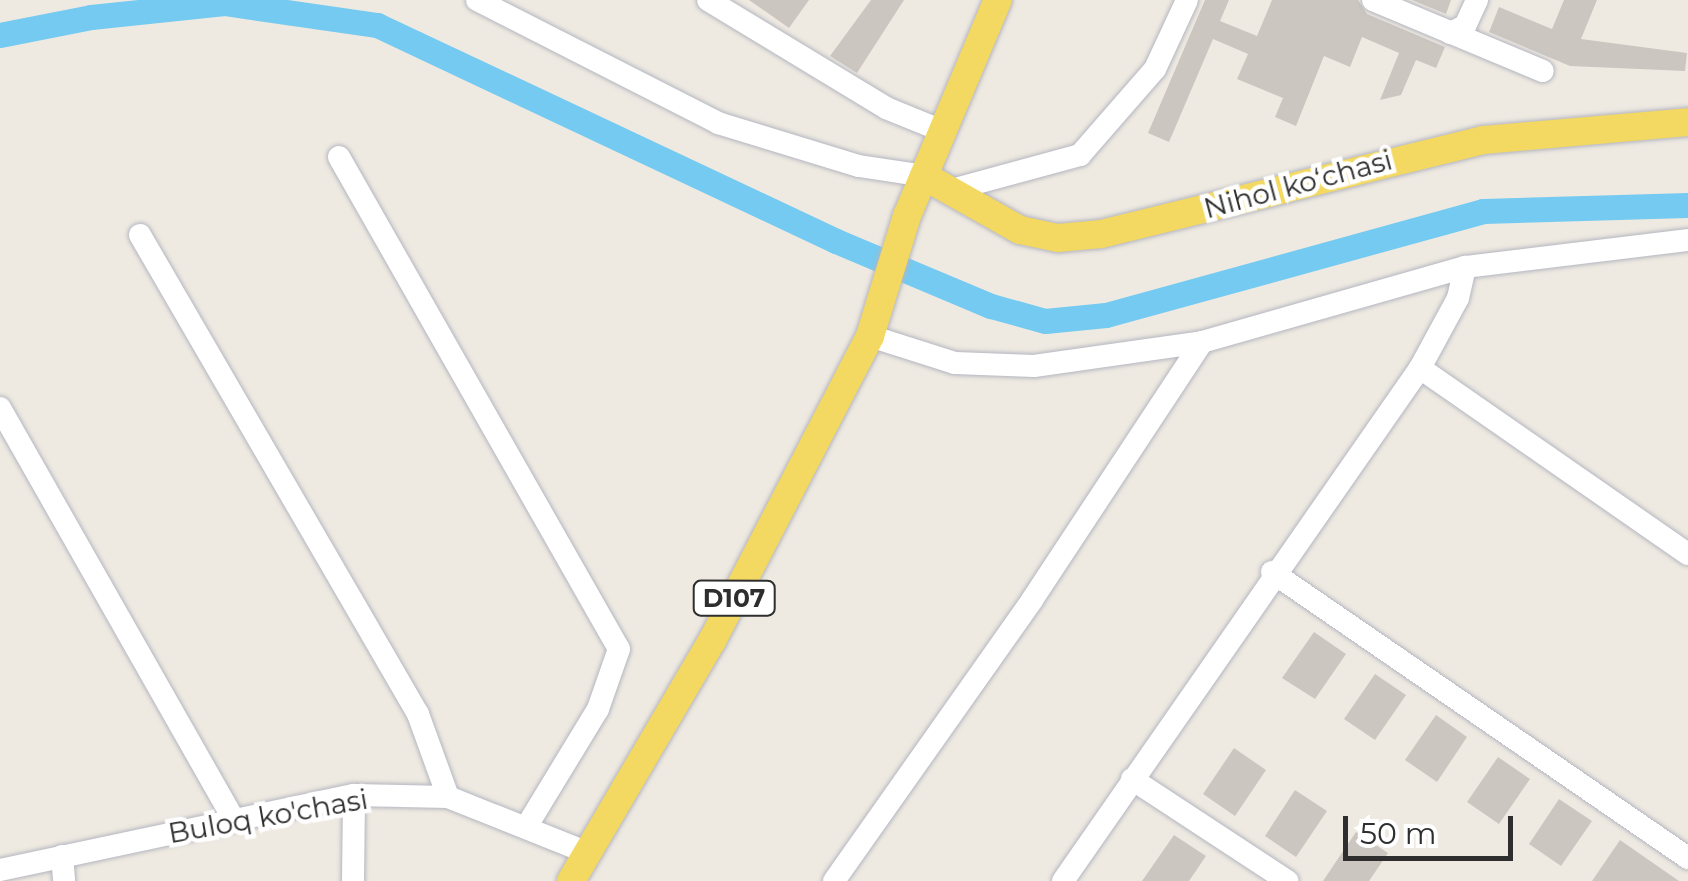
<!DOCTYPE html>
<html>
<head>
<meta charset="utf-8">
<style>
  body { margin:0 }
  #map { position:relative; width:1688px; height:881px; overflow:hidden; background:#efeae1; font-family:Montserrat,sans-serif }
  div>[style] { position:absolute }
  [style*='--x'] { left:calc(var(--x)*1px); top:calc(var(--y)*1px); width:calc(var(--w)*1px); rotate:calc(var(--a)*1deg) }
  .canal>* { height:25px; margin:-12.5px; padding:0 12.5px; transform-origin:12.5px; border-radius:12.5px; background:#74caf1 }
  .building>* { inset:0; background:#cbc6c0 }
  .roads { filter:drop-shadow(0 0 2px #b4b6c1) drop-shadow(0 0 2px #b4b6c1) }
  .minor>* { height:22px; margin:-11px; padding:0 11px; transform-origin:11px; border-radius:11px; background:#fff }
  .major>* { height:28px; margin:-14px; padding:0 14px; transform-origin:14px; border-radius:14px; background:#f3d861 }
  span { translate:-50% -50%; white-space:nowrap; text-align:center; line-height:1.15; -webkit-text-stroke:9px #fff; paint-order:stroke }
  .shield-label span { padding:2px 8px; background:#fff; border:2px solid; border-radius:8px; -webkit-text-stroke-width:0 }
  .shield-label { font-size:25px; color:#2e2e2e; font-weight:700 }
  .street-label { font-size:28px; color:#2e2e2e }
  .scale { position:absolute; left:1343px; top:816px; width:170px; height:45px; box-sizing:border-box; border:5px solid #2e2e2e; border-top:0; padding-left:12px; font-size:30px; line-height:35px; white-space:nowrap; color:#2e2e2e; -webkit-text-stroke:8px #fff; paint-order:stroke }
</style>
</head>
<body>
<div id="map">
  <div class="canal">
    <i style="--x:0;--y:35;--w:93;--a:-11.2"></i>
    <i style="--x:91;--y:17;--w:134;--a:-6"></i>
    <i style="--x:224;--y:3;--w:155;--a:8.2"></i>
    <i style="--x:377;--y:25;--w:507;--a:25.2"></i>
    <i style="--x:836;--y:241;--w:168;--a:22.8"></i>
    <i style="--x:991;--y:306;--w:56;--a:15.5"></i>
    <i style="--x:1045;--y:321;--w:61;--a:-5.6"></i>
    <i style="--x:1106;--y:315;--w:391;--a:-15.4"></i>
    <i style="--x:1483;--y:211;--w:205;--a:-1.7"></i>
  </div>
  <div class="building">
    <i style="clip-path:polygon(749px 0,809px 0,789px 28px)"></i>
    <i style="clip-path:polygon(871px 0,904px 0,857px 73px,830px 56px)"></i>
    <i style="clip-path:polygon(1205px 0,1229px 0,1220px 21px,1257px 36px,1272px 0,1358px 0,1367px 14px,1445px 47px,1436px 68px,1416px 60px,1401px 95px,1380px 100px,1399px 53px,1362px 37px,1350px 67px,1324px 56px,1296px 126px,1275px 117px,1283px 98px,1237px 79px,1248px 54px,1213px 39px,1169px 142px,1148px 133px)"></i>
    <i style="clip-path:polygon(1412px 0,1451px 0,1446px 14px)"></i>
    <i style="clip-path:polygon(1564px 0,1597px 0,1581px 39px,1687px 53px,1685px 71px,1570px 66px,1489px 32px,1499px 7px,1552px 29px)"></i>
    <i style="clip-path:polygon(1314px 632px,1346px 654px,1315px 699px,1282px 678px)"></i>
    <i style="clip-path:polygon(1375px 674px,1406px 695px,1375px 740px,1344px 719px)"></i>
    <i style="clip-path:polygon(1436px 715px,1467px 737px,1437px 782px,1405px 760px)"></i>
    <i style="clip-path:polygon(1234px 748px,1266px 770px,1235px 816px,1203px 794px)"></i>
    <i style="clip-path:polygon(1498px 757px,1530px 779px,1499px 824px,1467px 802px)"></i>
    <i style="clip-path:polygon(1295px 790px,1327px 811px,1296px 857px,1265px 836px)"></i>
    <i style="clip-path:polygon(1559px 799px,1592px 821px,1561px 866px,1529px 844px)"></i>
    <i style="clip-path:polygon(1356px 832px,1388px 853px,1369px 881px,1323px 881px)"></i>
    <i style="clip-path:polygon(1174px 835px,1206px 856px,1189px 881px,1142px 881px)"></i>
    <i style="clip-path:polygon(1620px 840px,1679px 881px,1592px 881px)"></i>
  </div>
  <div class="roads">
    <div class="minor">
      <i style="--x:477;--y:0;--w:271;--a:27"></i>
      <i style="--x:718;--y:123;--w:147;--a:17"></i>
      <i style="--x:859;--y:166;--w:66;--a:8.7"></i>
      <i style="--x:708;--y:0;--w:208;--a:31.2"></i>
      <i style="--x:886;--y:108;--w:64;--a:22.1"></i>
      <i style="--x:1373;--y:0;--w:184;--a:22.7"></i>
      <i style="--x:1450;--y:33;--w:17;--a:-25"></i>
      <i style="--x:1465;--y:26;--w:29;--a:-65"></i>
      <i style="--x:339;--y:157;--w:566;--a:60.36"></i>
      <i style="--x:619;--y:649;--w:64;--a:109.3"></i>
      <i style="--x:598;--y:709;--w:137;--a:121.3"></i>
      <i style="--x:955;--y:189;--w:130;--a:-15.2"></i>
      <i style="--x:1080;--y:155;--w:114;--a:-48.9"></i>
      <i style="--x:1155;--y:69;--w:76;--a:-65.1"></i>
      <i style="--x:140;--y:235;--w:554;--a:59.87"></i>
      <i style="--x:418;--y:714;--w:88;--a:70.1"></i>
      <i style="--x:870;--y:336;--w:89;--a:17.6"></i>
      <i style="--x:955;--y:363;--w:79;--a:2.2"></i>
      <i style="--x:1034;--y:366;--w:170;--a:-8.1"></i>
      <i style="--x:1202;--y:342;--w:273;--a:-15.9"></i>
      <i style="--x:1465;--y:267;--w:225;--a:-6.9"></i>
      <i style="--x:1420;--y:368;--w:326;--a:34.8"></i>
      <i style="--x:0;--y:408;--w:474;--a:60.4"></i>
      <i style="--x:1272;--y:572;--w:505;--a:34.51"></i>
      <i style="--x:1132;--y:779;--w:186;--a:33.3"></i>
      <i style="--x:62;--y:856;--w:25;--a:85"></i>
      <i style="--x:0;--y:870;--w:362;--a:-12"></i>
      <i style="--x:354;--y:795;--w:94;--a:1.2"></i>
      <i style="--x:448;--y:797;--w:151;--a:21.8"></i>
      <i style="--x:353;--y:881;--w:86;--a:-89.3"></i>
      <i style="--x:834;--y:881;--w:344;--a:-54.8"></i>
      <i style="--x:1032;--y:600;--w:309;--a:-56.6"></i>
      <i style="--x:1063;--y:881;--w:625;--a:-55.17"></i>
      <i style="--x:1420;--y:368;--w:80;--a:-61.5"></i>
      <i style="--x:1458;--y:298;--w:32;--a:-77"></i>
    </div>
    <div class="major">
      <i style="--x:924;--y:176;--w:110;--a:29.4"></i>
      <i style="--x:1020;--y:230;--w:39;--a:12"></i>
      <i style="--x:1058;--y:238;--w:43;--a:-5.3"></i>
      <i style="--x:1101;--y:234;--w:393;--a:-13.8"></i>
      <i style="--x:1483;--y:140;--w:206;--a:-5"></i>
      <i style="--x:571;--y:881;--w:278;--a:-59.6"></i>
      <i style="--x:712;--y:641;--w:343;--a:-62.6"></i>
      <i style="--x:870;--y:336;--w:126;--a:-72.9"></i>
      <i style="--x:907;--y:216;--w:234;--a:-67.2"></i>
    </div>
  </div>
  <div class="shield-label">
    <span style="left:734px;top:598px">D107</span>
  </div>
  <div class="street-label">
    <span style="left:1298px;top:184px;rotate:-15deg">Nihol koʻchasi</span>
    <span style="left:268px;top:816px;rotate:-10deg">Buloq ko'chasi</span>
  </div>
  <div class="scale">50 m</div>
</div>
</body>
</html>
